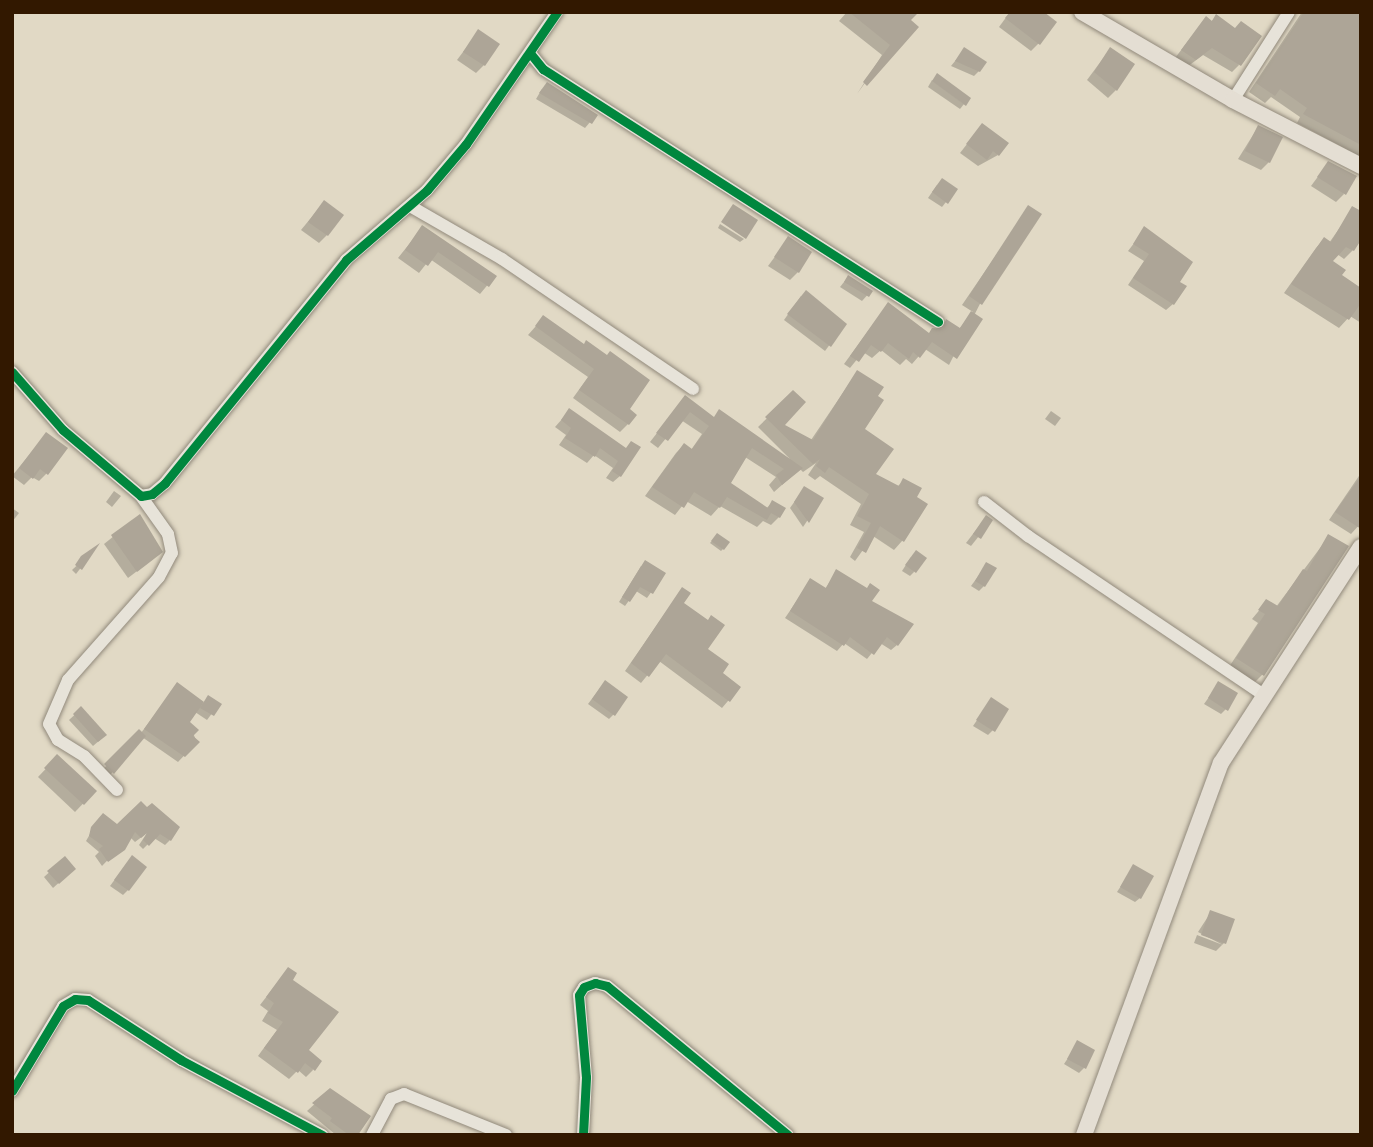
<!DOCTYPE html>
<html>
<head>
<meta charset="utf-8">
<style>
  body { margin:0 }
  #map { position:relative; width:1373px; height:1147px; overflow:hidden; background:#e1d9c5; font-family:"IM FELL DW Pica",serif }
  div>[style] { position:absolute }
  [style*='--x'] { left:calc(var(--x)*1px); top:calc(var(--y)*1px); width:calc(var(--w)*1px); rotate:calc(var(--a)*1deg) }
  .shadow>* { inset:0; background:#0003 }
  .building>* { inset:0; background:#ada597 }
  .roads { filter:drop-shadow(0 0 2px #91897b) drop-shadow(0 0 2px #91897b) }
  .minor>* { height:12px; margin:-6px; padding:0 6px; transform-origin:6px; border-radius:6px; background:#e7e3d9 }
  .major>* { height:16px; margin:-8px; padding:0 8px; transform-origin:8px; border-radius:8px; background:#e4ded3 }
  .cycleway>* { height:9px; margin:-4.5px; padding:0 4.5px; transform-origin:4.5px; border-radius:4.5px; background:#00873e }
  span { translate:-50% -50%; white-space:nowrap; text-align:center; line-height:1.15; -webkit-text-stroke:5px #f3ead2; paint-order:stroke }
  .frame { position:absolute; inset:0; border:14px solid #321800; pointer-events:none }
</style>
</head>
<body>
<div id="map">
  <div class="shadow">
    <i style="clip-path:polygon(847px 12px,916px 12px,857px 94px,882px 55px,839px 21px)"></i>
    <i style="clip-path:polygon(1010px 12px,1041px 12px,1039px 43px,1031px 51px,999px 27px)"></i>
    <i style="clip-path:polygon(1302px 12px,1361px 12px,1361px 157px,1297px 123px,1300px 117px,1271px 97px,1265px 103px,1249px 92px)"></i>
    <i style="clip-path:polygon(1216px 16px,1239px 65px,1232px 72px,1203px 55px,1187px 67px,1175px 58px,1206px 18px,1211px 22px)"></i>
    <i style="clip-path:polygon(478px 32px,484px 65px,476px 73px,457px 60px)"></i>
    <i style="clip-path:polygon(1110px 49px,1116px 90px,1108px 98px,1087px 80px)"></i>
    <i style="clip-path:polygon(964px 50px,979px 71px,974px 76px,951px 66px)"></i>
    <i style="clip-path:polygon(932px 80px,964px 104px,960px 109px,928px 87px)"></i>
    <i style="clip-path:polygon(542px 89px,596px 115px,585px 128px,536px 99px)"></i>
    <i style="clip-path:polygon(982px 125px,998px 155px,978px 166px,960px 153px)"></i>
    <i style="clip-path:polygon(1258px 127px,1269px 162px,1261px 170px,1238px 159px)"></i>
    <i style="clip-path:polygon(1328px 163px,1344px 194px,1336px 202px,1311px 186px)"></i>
    <i style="clip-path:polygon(937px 185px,946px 202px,942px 207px,928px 198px)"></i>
    <i style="clip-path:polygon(324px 202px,327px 235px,319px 243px,301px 230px)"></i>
    <i style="clip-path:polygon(1029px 207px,949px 365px,925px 349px,912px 364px,906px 359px,900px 365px,881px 350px,872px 358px,863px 352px,850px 368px,844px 364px,882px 312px,928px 335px,946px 321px,959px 329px,973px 312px,962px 305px)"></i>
    <i style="clip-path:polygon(1353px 209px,1353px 250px,1344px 259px,1337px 254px,1331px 261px,1340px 276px,1361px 290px,1361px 323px,1350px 316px,1339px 328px,1284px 293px,1316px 248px,1324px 239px,1329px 243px)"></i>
    <i style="clip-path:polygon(720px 224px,744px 239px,740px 242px,718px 228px)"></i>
    <i style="clip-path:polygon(422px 228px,495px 276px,480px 294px,430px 259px,419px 273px,398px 258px)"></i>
    <i style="clip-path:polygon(1145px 229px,1173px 304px,1166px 310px,1128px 285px,1144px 261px,1128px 251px)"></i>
    <i style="clip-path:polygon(788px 239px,798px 272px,790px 280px,768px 266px)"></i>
    <i style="clip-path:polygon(848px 277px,871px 291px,862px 301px,840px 287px)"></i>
    <i style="clip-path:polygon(801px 296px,845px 324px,825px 351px,784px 320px)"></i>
    <i style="clip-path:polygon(544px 317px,583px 345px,627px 410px,628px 424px,620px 432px,573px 398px,588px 377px,528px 335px)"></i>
    <i style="clip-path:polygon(857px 372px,862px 430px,874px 475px,897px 487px,904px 480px,902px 541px,894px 550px,873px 536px,855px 561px,850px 557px,864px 532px,850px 525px,861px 504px,820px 476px,815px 480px,808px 475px,816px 463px,803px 472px,800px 469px,774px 492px,769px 485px,776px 477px,745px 457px,729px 483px,766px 509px,772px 502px,779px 517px,771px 525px,763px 521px,757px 527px,720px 506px,711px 516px,686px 501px,675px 515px,645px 496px,676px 453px,684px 445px,691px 450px,702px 434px,681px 420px,658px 448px,650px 442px,685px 397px,713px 418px,790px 459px,758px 427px,793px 393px,782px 425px,811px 440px)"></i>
    <i style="clip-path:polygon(570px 410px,625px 449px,620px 476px,613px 482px,606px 478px,613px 468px,594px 455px,587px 463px,559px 445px,566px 435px,555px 427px)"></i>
    <i style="clip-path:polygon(1051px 411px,1061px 418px,1055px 426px,1045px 419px)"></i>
    <i style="clip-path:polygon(46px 434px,46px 474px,39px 481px,32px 477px,24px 485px,12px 476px)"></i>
    <i style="clip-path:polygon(1361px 473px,1361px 523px,1351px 534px,1329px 520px)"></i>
    <i style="clip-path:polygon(804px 488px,822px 499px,803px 527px,790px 508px)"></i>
    <i style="clip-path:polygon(114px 491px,121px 496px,112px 507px,106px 502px)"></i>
    <i style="clip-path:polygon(12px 508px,19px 513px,12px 522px)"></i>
    <i style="clip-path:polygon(139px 516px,153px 559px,128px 578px,104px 544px)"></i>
    <i style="clip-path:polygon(986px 517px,991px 521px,971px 546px,966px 543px)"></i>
    <i style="clip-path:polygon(717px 535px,723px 549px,721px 551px,710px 543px)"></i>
    <i style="clip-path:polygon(1329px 536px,1262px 675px,1254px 683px,1229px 667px,1258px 623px,1252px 619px,1267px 601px,1276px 607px)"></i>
    <i style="clip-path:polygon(96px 548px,76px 574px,72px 570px)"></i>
    <i style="clip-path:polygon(911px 557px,914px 572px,910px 576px,902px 571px)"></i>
    <i style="clip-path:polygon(987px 564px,984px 586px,979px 591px,971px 586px)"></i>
    <i style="clip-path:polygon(641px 566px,664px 574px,647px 598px,636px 591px,625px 606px,619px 602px)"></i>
    <i style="clip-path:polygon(837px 571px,870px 602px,897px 645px,891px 650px,880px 643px,867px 659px,844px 643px,837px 651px,785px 618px,811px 580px,825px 589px)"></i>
    <i style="clip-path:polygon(682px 589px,681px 604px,706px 649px,720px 673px,739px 688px,722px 708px,659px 661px,641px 683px,625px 671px)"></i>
    <i style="clip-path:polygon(1219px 683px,1226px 709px,1221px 714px,1204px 704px)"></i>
    <i style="clip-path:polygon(177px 685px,203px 704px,219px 704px,207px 720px,195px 712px,188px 722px,197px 742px,178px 762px,142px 737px,106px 780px,99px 773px,141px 733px)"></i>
    <i style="clip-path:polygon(600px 688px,614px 714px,609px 719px,588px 704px)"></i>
    <i style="clip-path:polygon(991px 700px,993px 730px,988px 735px,973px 726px)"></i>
    <i style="clip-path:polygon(81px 709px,100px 740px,93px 746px,69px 720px)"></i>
    <i style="clip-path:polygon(58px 756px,95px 791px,75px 812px,38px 777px)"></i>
    <i style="clip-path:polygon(141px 803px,170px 840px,165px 845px,154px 838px,143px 849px,139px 845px,147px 833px,135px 842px,130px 837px,102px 866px,95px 856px,99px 852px,86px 841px,98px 820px,117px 827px)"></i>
    <i style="clip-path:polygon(65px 858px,74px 869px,53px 888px,44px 877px)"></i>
    <i style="clip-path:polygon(127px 863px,128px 890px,123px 895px,110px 886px)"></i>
    <i style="clip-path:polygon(1134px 866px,1140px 898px,1135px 902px,1117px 892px)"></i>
    <i style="clip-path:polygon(1211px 912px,1224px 943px,1216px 951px,1194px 943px,1197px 935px,1223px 945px,1198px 932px)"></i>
    <i style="clip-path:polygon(288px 969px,313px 1070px,306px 1077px,298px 1070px,289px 1079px,258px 1056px,277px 1030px,262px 1021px,268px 1011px,260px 1005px)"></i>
    <i style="clip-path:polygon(1078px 1043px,1084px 1068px,1079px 1073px,1064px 1064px)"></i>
    <i style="clip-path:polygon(330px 1090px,355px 1135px,336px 1135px,307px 1111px)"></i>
  </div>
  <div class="building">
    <i style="clip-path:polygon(849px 12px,919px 12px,911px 20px,919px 27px,867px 86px,863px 82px,890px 45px)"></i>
    <i style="clip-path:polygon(1010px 12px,1044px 12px,1057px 22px,1040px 45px,1005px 18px)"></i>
    <i style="clip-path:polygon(1304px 12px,1361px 12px,1361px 145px,1303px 114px,1307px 108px,1280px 89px,1275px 96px,1256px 83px)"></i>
    <i style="clip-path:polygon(1216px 14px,1235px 28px,1241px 21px,1262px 36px,1241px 66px,1212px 48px,1196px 60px,1181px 50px,1206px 16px,1212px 21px)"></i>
    <i style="clip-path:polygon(478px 29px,500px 44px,485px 66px,463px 52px)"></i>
    <i style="clip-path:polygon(964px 47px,987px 62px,980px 72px,955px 61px)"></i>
    <i style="clip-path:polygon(1110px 47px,1135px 64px,1117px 91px,1094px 72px)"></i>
    <i style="clip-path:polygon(937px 73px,971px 98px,966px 106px,932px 81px)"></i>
    <i style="clip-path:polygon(547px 82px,598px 115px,592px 124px,539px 93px)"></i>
    <i style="clip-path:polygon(982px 123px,1009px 143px,999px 156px,993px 151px,987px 160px,966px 144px)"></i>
    <i style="clip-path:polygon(1258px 125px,1283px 137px,1270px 163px,1245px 151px)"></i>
    <i style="clip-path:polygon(1328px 161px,1357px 176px,1346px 195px,1317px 177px)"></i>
    <i style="clip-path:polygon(942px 178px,958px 189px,948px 204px,932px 192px)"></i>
    <i style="clip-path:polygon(324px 200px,344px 215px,328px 236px,308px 222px)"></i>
    <i style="clip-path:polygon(733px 204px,758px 220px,746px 239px,721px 222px)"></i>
    <i style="clip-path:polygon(1028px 205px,1042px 214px,982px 305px,969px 296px)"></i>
    <i style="clip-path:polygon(1352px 206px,1361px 211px,1361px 240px,1354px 251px,1346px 247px,1333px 261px,1346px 270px,1342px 275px,1361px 288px,1361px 303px,1349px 320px,1291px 284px,1324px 237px,1331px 242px)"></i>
    <i style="clip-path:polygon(422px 225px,497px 276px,489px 287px,438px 252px,428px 266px,405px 250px)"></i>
    <i style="clip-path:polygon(1144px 226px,1193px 262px,1180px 282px,1187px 286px,1174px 305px,1133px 278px,1149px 254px,1133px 244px)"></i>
    <i style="clip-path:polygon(788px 236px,812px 252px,799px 273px,774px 257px)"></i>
    <i style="clip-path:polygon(848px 275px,873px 291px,869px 297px,844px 282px)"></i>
    <i style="clip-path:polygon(806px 290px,847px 324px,831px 347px,787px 314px)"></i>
    <i style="clip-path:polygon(888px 302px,929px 333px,932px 328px,943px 329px,946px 319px,960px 328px,971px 311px,983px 319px,957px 359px,932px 342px,920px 358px,913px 352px,909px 359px,888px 343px,881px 352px,871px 345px,859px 362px,850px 356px)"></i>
    <i style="clip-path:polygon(543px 315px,584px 344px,586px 340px,607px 355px,610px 351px,650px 380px,630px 409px,637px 415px,629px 425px,579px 390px,594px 369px,535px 326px)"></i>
    <i style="clip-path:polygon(857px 370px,884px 387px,878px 396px,884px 400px,865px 429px,894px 449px,876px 474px,899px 486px,903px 478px,922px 488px,917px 497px,928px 504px,904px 542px,880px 526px,866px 553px,857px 548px,871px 523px,857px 516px,869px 494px,829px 467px,825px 473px,816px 466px,820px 459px,813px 464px,765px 417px,793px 390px,806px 402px,785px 425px,813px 440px)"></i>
    <i style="clip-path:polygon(685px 395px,714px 417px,719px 409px,803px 468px,782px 485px,776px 475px,784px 469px,752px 448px,731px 483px,768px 508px,772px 500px,786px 508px,780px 518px,771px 513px,767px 520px,727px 497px,720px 508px,694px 492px,684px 508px,652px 487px,684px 443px,692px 449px,709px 426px,690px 412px,668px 441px,656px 433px)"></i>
    <i style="clip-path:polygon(569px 408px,626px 448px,631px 441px,641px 447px,621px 477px,612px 471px,618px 461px,600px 448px,595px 457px,565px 438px,571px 428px,561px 420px)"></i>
    <i style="clip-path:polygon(46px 432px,68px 448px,48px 475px,40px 469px,33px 479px,19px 468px)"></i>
    <i style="clip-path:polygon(1361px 476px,1361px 529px,1335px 512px)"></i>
    <i style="clip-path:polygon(804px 486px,824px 498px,809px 523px,794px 502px)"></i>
    <i style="clip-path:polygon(140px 514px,163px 552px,137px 572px,111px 535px)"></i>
    <i style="clip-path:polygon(986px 515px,993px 520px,981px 539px,973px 534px)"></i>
    <i style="clip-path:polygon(717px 533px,730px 542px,724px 550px,711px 541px)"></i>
    <i style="clip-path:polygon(1328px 534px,1349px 546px,1264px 676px,1236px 658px,1265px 614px,1258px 610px,1266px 599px,1278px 606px,1303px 569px,1307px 571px)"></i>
    <i style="clip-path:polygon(100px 543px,82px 570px,75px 565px,81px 556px)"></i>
    <i style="clip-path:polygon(916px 550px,927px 558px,916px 573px,905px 565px)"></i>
    <i style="clip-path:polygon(645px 560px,666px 573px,653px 594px,640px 587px,630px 602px,622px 597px)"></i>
    <i style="clip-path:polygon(986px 562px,997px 568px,985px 587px,975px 581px)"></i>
    <i style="clip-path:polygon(836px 569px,867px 588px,870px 583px,880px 590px,872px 601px,914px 624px,898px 646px,887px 637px,874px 655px,850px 637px,844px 646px,790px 611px,810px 578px,826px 588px)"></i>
    <i style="clip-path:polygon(682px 587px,691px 593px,684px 603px,708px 620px,711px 615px,725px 625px,708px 649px,729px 664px,723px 673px,741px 687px,730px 702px,666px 654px,649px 677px,631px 663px)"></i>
    <i style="clip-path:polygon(605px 680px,628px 697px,615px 716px,592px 699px)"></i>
    <i style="clip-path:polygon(1218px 681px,1238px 693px,1228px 711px,1208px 698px)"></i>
    <i style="clip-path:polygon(177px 682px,204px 702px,190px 722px,199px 730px,193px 736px,200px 742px,185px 757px,144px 729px)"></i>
    <i style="clip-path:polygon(208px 695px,222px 704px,214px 716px,200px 708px)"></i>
    <i style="clip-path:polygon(991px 697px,1009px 709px,995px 732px,976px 720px)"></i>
    <i style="clip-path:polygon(81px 706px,107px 735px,98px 742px,73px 714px)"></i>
    <i style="clip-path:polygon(139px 729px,146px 736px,114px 774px,104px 764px)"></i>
    <i style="clip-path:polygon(57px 754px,97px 791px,84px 805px,44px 768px)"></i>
    <i style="clip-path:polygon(141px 801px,147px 807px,152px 803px,180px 827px,171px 841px,160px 834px,149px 846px,143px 840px,147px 833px,141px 838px,135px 832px,125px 850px,108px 862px,99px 849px,103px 846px,89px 836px,91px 827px,103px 813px,117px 824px)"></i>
    <i style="clip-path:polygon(132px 855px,147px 867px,129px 891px,114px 880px)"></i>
    <i style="clip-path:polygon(65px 856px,76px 869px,59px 884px,47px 871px)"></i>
    <i style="clip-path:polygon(1133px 864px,1154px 876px,1141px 899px,1120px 887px)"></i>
    <i style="clip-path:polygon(1210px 910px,1235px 919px,1226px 944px,1201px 935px)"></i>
    <i style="clip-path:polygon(288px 967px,297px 973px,293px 980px,339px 1012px,309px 1050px,322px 1061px,315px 1071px,305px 1063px,298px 1073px,264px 1048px,283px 1022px,268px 1013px,274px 1003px,266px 997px)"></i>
    <i style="clip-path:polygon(1077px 1040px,1095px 1050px,1086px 1069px,1067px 1059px)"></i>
    <i style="clip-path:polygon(330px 1088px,371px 1116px,358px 1135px,349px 1135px,330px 1121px,332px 1118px,312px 1103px)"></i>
  </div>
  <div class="roads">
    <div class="minor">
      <i style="--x:530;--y:53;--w:21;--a:51"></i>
      <i style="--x:543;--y:69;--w:469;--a:32.6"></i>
      <i style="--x:1233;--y:100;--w:104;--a:-57.5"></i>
      <i style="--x:410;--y:206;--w:106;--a:29.9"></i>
      <i style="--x:502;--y:259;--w:231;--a:34.2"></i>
      <i style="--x:12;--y:372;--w:77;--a:48.7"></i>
      <i style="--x:63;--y:430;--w:102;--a:40.2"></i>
      <i style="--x:141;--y:496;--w:11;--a:-10"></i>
      <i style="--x:152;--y:494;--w:17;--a:-40"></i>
      <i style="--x:165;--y:483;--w:287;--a:-50.9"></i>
      <i style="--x:346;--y:260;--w:107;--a:-40.8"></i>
      <i style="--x:427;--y:190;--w:60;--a:-49.7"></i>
      <i style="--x:466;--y:144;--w:160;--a:-55.4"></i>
      <i style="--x:984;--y:502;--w:56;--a:37.7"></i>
      <i style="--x:1028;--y:536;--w:285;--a:34"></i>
      <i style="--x:117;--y:790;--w:47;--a:-134.1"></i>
      <i style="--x:84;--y:756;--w:31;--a:-148"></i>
      <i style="--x:58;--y:740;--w:18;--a:-119"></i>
      <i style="--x:49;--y:724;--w:48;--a:-66.6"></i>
      <i style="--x:68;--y:680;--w:137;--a:-48.5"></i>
      <i style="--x:159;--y:577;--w:27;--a:-62"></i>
      <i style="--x:172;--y:553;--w:19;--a:-102"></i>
      <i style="--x:168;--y:534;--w:47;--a:-125.4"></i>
      <i style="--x:12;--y:1091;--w:99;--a:-59"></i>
      <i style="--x:63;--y:1006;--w:14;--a:-30"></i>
      <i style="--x:75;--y:999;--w:13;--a:4"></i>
      <i style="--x:88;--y:1000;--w:111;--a:32.8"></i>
      <i style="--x:181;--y:1060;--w:160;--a:28"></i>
      <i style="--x:372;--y:1135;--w:41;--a:-62.2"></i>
      <i style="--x:391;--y:1099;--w:14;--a:-21"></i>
      <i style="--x:404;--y:1094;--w:110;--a:21.9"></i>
      <i style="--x:583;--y:1135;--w:58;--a:-87"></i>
      <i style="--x:586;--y:1077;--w:82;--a:-94.9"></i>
      <i style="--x:579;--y:995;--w:9;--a:-58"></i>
      <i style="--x:584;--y:987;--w:12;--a:-20"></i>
      <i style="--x:595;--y:983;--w:12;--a:14"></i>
      <i style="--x:607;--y:986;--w:234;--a:39.5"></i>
    </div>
    <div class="major">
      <i style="--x:1082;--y:12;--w:175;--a:30.2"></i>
      <i style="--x:1233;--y:100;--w:144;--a:27.3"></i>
      <i style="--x:1084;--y:1135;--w:396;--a:-69.8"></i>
      <i style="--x:1221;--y:763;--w:257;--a:-57.1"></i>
    </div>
  </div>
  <div class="cycleway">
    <i style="--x:530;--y:53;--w:21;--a:51"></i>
    <i style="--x:543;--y:69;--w:469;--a:32.6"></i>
    <i style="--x:12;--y:372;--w:77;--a:48.7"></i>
    <i style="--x:63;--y:430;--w:102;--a:40.2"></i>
    <i style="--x:141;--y:496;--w:11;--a:-10"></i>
    <i style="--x:152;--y:494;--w:17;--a:-40"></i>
    <i style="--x:165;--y:483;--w:287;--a:-50.9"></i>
    <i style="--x:346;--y:260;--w:107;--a:-40.8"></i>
    <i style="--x:427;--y:190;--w:60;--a:-49.7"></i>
    <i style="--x:466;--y:144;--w:160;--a:-55.4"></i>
    <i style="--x:12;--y:1091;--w:99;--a:-59"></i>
    <i style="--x:63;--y:1006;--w:14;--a:-30"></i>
    <i style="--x:75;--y:999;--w:13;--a:4"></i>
    <i style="--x:88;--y:1000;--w:111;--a:32.8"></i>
    <i style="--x:181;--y:1060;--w:160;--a:28"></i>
    <i style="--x:583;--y:1135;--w:58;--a:-87"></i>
    <i style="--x:586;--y:1077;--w:82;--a:-94.9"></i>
    <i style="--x:579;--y:995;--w:9;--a:-58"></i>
    <i style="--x:584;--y:987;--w:12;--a:-20"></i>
    <i style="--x:595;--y:983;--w:12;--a:14"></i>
    <i style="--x:607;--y:986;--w:234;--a:39.5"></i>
  </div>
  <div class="frame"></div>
</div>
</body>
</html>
